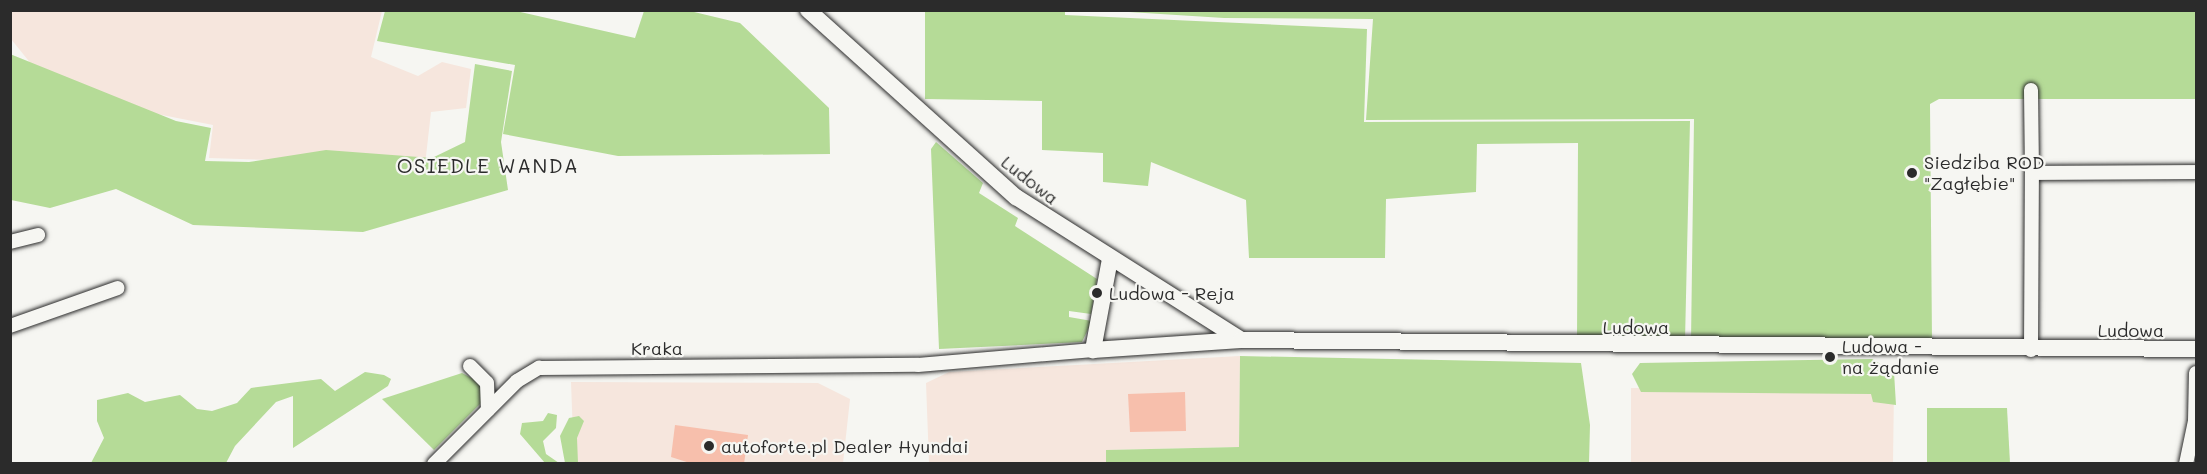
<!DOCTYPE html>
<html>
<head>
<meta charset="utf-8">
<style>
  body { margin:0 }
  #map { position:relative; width:2207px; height:474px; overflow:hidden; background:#f6f6f2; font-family:Mali,sans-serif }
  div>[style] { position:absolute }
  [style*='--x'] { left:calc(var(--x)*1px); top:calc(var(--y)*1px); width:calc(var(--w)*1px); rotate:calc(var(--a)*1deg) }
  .built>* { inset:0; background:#f6e6dd }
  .green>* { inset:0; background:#b5db97 }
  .building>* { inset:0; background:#f7bfac }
  .roads { filter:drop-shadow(0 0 2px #2b2b2b) drop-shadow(0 0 2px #2b2b2b) }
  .minor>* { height:14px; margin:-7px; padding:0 7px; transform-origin:7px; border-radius:7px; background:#f6f6f2 }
  .tertiary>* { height:16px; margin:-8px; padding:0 8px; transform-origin:8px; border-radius:8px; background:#f6f6f2 }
  .dots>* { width:16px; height:16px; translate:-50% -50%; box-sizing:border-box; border:3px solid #f6f6f2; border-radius:50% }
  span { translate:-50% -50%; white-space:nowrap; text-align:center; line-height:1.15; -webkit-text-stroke:4.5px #f6f6f2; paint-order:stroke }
  .poi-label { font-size:18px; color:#2b2b2b }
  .left { translate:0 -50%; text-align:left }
  .street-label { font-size:18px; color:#2b2b2b }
  .neighbourhood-label { font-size:20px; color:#2b2b2b; letter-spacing:1.5px }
  .frame { position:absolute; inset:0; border:12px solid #2b2b2b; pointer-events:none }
</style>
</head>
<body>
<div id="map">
  <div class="built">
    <i style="clip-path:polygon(10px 11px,382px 11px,371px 57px,418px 76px,442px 62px,471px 69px,466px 108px,431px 112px,425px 165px,209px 158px,213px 125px,116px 106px,36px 70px,11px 39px)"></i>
    <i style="clip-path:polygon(1240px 356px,1239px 447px,1106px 450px,1106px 463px,929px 463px,926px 383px,949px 372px)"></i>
    <i style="clip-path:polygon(571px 382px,818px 383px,850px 399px,843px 463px,574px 463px)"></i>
    <i style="clip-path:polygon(1631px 388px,1894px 389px,1893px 463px,1631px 463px)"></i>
  </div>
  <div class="green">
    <i style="clip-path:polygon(1065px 10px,1065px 15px,1367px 29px,1364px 122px,1690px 121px,1685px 341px,1577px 339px,1578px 143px,1477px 144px,1476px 192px,1386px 199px,1385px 258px,1249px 258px,1246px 200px,1151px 162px,1148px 186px,1103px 182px,1103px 153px,1042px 150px,1042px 101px,925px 99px,925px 11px)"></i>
    <i style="clip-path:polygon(385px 11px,516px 11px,635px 38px,644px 11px,690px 11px,740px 23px,829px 108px,830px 154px,618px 156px,503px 134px,515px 65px,377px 41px)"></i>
    <i style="clip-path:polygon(1113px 11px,2196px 11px,2196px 99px,1939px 99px,1930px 104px,1932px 340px,1691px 341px,1694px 119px,1366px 120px,1373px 19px,1224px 18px)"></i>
    <i style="clip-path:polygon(10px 54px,176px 121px,211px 128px,205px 161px,249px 162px,326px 150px,432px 158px,465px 142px,475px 64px,512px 71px,501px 142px,508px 190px,363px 232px,193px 225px,116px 189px,50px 208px,11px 200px)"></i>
    <i style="clip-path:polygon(936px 142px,983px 183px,979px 193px,1018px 218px,1015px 226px,1097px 279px,1091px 314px,1069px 311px,1069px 317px,1092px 321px,1082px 342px,939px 349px,931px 149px)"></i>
    <i style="clip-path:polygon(1240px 356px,1581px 363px,1590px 425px,1589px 463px,1106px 463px,1106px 450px,1239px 447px)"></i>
    <i style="clip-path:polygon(1872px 359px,1894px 372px,1896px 405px,1873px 402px,1871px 394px,1641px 392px,1632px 374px,1640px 363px)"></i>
    <i style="clip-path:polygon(365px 372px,384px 375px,391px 379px,388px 386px,293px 448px,293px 396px,276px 402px,235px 446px,226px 463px,91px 463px,104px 438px,97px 421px,97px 400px,128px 393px,145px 402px,180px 395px,197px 409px,212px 411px,237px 403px,251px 388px,321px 379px,335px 391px)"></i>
    <i style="clip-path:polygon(462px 373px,481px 383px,483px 401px,434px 450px,382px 399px)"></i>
    <i style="clip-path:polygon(1927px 408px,2007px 408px,2010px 463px,1927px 463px)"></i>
    <i style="clip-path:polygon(548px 413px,557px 415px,556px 428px,543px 441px,546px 454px,559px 463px,545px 463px,520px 434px,522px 423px,543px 421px)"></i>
    <i style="clip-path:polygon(579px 416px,584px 421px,577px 438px,578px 463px,565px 463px,560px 436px,569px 418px)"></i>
  </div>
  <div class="building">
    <i style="clip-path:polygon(1185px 392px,1186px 431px,1130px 432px,1128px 394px)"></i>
    <i style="clip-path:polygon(675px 425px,748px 435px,744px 464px,693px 464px,671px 457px)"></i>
  </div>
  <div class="roads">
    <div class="minor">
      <i style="--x:2031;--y:90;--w:83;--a:89.3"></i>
      <i style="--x:10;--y:242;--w:29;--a:-14"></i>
      <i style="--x:10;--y:326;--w:114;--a:-19.4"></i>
      <i style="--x:2031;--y:350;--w:177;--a:-89.7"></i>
      <i style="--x:2032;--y:173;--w:164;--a:-0.3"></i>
      <i style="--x:470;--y:366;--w:24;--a:45"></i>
      <i style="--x:487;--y:383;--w:27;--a:88"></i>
      <i style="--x:434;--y:464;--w:117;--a:-45"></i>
      <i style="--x:517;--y:381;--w:26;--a:-31"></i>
      <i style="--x:539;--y:368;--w:379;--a:-0.5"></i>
      <i style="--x:918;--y:365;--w:176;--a:-4.9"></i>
      <i style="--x:2186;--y:464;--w:44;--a:-78.2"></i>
      <i style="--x:2195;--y:421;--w:48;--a:-88.8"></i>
    </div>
    <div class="tertiary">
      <i style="--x:808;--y:10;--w:280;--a:42"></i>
      <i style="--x:1016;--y:197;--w:267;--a:32.4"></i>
      <i style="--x:1110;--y:259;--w:93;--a:100.6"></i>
      <i style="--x:1093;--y:350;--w:148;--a:-3.9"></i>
      <i style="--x:1241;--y:340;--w:955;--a:0.54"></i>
    </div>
  </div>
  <div class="dots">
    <i style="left:1912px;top:173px;background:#2b2b2b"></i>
    <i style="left:1097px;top:293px;background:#2b2b2b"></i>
    <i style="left:1830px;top:357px;background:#2b2b2b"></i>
    <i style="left:709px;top:446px;background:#2b2b2b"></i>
  </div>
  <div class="poi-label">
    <span class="left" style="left:1924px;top:173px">Siedziba ROD<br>"Zagłębie"</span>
    <span class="left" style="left:1109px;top:293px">Ludowa - Reja</span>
    <span class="left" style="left:1842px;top:357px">Ludowa -<br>na żądanie</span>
    <span class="left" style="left:721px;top:446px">autoforte.pl Dealer Hyundai</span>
  </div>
  <div class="street-label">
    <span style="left:1030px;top:180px;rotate:38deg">Ludowa</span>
    <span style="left:1636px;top:327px">Ludowa</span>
    <span style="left:2131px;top:330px">Ludowa</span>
    <span style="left:657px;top:348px">Kraka</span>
  </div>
  <div class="neighbourhood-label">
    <span style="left:488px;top:165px">OSIEDLE WANDA</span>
  </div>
  <div class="frame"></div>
</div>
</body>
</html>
